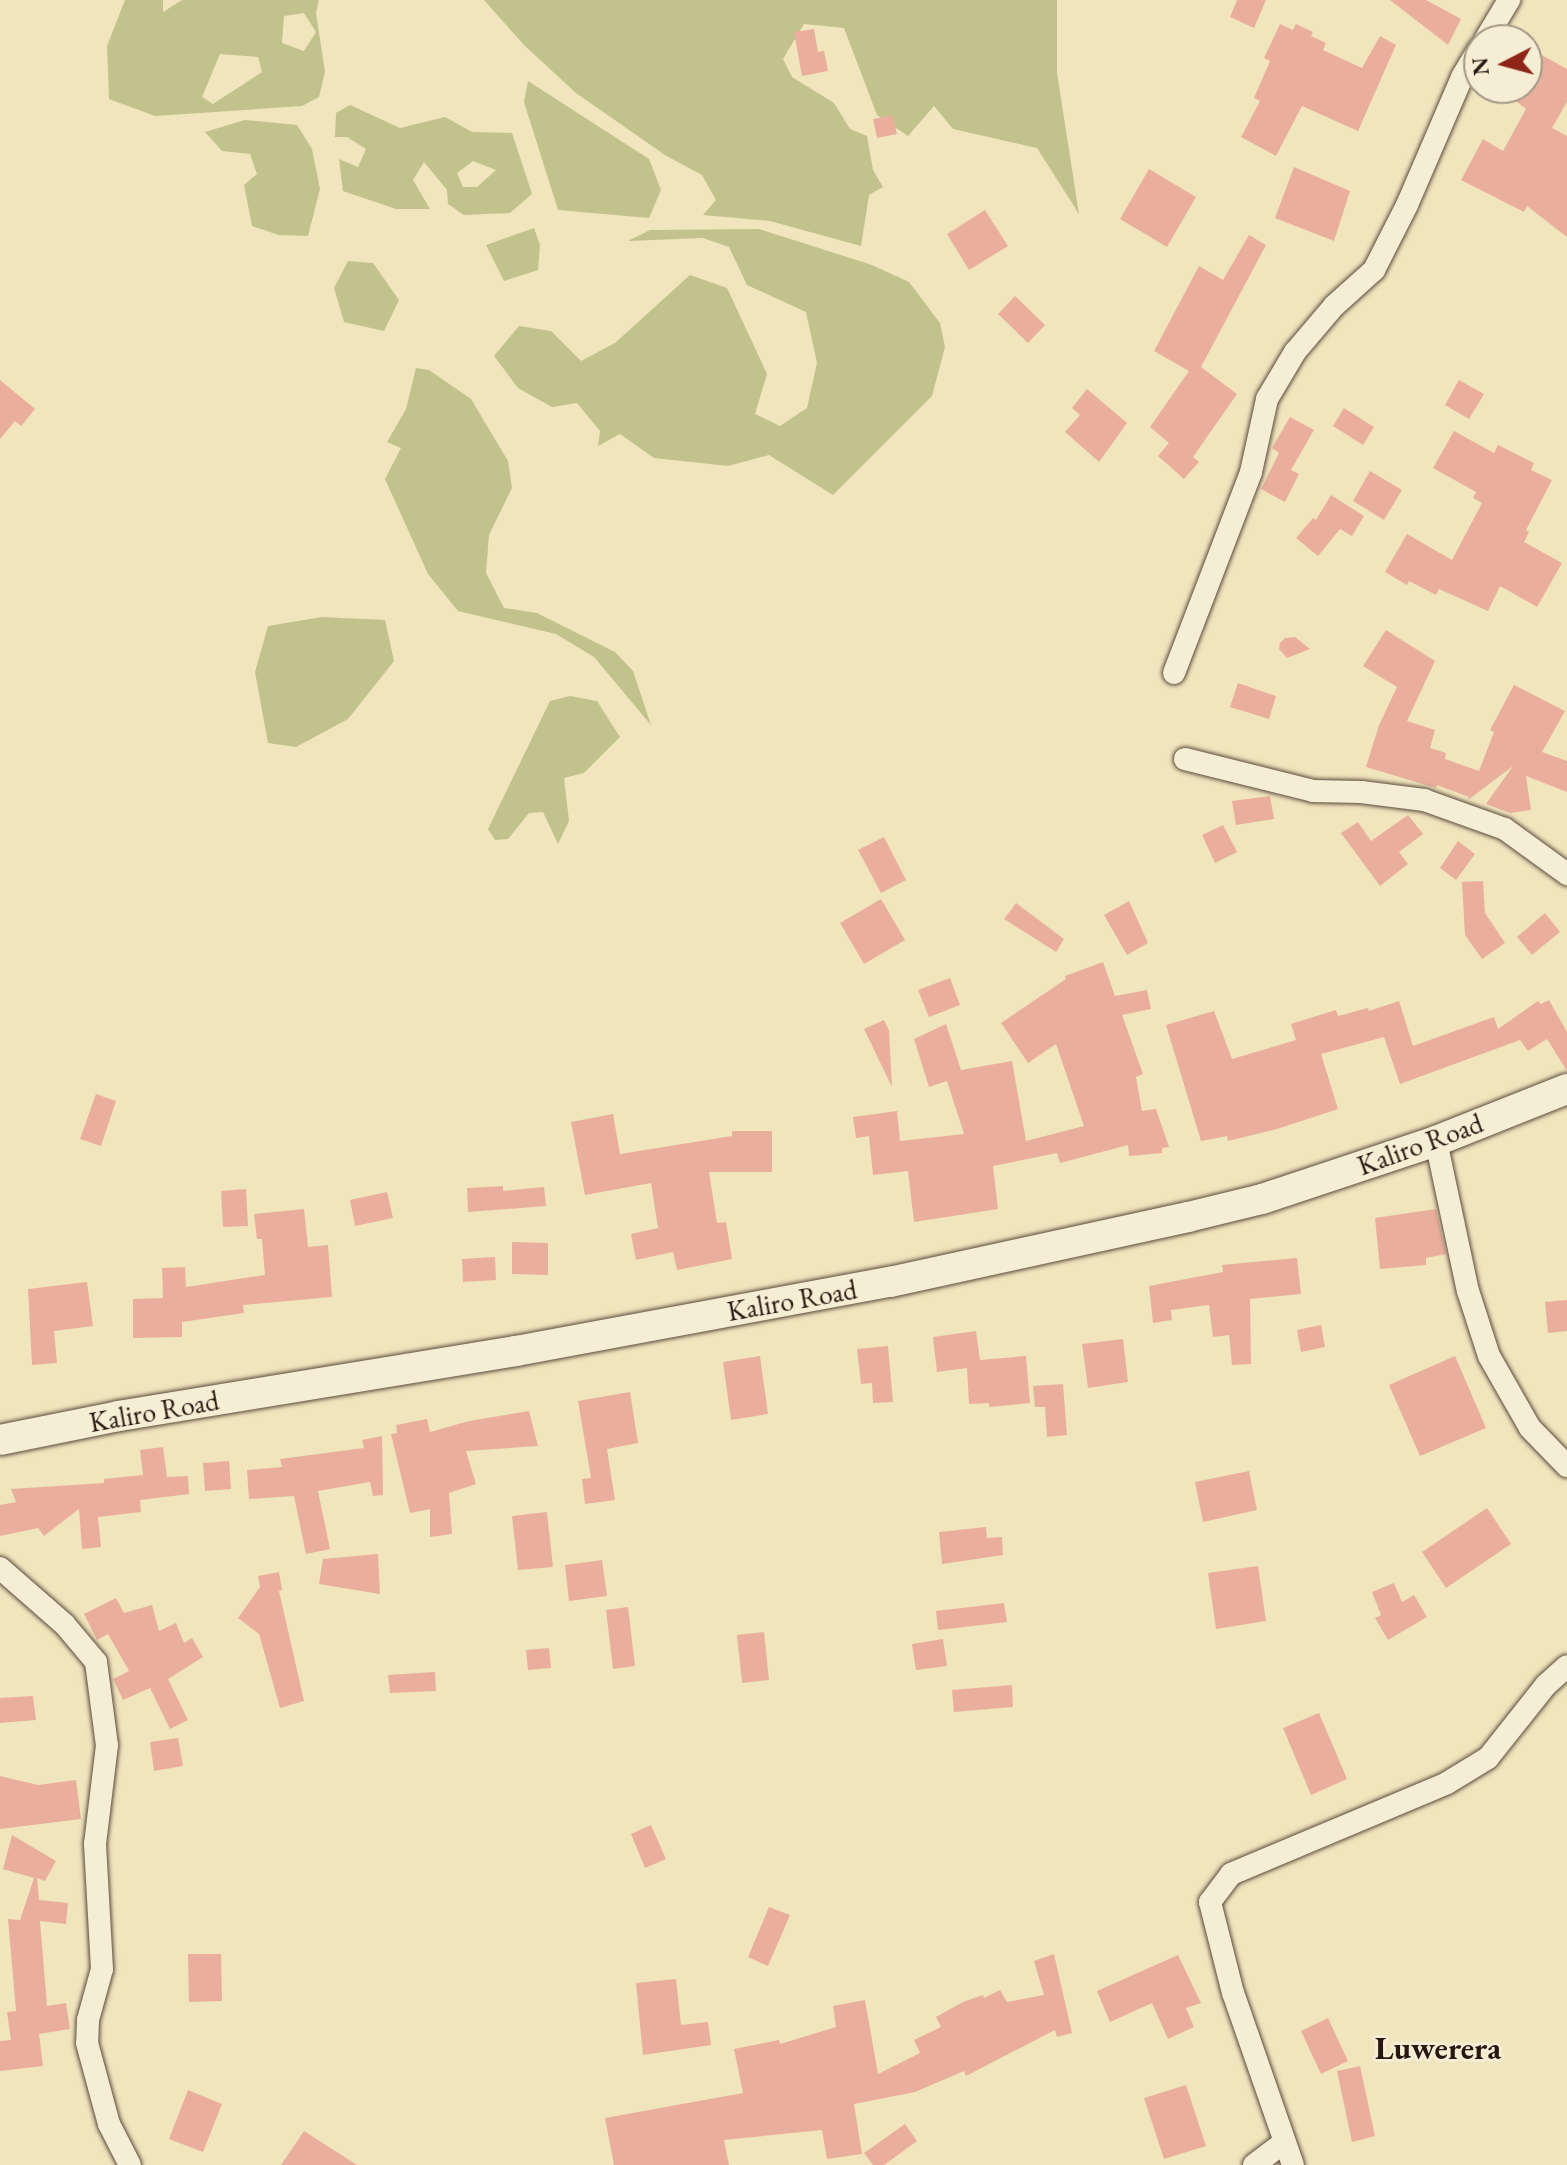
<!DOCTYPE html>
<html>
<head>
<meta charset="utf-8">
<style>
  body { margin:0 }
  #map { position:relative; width:1567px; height:2165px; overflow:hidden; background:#f0e5bd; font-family:"EB Garamond",serif }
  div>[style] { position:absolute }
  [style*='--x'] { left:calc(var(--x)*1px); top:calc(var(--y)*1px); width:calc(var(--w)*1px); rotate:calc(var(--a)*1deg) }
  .green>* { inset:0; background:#c1c28c }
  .building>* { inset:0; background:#eaaf9c }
  .roads { filter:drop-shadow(0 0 2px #5b4b3d) drop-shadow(0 0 2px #5b4b3d) }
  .minor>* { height:22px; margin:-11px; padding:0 11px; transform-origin:11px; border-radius:11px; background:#f5eed4 }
  .secondary>* { height:30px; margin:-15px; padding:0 15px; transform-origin:15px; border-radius:15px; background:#f5eed4 }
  span { translate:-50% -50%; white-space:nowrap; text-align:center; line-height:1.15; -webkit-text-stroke:6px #f5eed4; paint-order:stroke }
  .street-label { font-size:28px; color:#291812 }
  .quarter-label { font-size:32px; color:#291812; font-weight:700 }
  .north { position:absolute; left:1463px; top:24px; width:80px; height:80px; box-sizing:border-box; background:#f5eed4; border:2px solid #a39886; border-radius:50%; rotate:264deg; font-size:22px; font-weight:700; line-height:32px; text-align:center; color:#291812 }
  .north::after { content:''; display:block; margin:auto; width:28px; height:36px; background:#8f2418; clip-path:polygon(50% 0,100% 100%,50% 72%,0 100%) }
</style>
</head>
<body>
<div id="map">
  <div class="green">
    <i style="clip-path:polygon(evenodd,125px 0,163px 0,163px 12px,182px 0,319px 0,316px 13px,325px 72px,319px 97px,302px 106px,155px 116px,109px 99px,107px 46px,125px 0,304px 13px,316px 32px,304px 51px,282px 43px,284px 16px,304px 13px,125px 0,220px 54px,258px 57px,262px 72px,213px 104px,202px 97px,220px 54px)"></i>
    <i style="clip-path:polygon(484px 0,1057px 0,1057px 73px,1079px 214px,1037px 148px,953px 129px,934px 106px,908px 136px,877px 115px,844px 28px,804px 24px,783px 59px,792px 77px,834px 103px,850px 129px,867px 136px,873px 170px,883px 187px,869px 195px,861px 246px,770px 221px,703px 215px,716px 200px,702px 175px,665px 155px,576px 93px,525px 46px)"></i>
    <i style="clip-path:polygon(528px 81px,649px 159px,661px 190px,649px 218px,558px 210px,524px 102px)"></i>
    <i style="clip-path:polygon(evenodd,350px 105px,400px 128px,445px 117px,472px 132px,512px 133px,532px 194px,510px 213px,464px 215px,448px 204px,447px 190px,424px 162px,413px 180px,430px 209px,396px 209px,343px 191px,339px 159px,358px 167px,366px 149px,347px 137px,335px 137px,336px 113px,350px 105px,473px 161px,496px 170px,477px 187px,463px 187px,457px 173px,473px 161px)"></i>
    <i style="clip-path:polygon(245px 120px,297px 125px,312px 149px,320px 189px,308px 236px,279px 235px,252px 226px,244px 185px,257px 174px,250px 154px,222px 151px,205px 132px)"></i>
    <i style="clip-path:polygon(534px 228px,540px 245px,538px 270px,504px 281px,486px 245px)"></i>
    <i style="clip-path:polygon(759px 229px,872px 265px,909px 282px,940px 323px,945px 347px,932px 396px,833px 495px,769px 455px,728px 466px,654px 458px,620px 434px,598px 446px,600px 431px,577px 403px,552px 407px,518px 388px,494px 356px,519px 326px,551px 331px,581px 361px,615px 343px,690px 275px,727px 288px,767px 374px,755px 414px,780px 426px,807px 408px,817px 363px,806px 312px,747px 285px,729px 247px,703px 238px,628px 241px,650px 230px)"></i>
    <i style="clip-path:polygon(348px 261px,373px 263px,399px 300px,384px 331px,344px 322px,334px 288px)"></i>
    <i style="clip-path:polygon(416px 368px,429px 370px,471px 399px,508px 461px,512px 488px,489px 535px,486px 573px,504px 608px,537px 613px,615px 652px,633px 671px,651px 725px,594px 657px,556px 634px,458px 611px,428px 574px,385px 479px,401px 448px,387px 442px,406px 409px)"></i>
    <i style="clip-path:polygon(322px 617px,385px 620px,394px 661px,348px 719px,296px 747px,268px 743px,255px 672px,268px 626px)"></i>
    <i style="clip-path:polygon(570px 696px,597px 701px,620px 737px,584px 773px,564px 778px,569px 821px,558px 844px,543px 812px,529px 813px,508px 839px,495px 840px,488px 829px,550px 701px)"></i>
  </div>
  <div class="building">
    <i style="clip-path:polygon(1237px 0,1266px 0,1254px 28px,1230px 17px)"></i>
    <i style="clip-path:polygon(1390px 0,1426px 0,1461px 19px,1448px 45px)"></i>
    <i style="clip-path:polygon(1280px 24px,1293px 30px,1296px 24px,1313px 32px,1311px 36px,1326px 43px,1323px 50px,1362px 68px,1380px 36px,1396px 45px,1358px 131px,1302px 106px,1276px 156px,1241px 137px,1260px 101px,1254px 98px,1270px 61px,1264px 58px)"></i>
    <i style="clip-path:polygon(814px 29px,818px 52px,824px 51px,828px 71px,802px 76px,794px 32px)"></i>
    <i style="clip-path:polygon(1538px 53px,1567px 69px,1567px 102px,1552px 128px,1567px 136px,1567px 237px,1527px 206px,1524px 212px,1461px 180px,1483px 139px,1503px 151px,1526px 109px,1499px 88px,1527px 88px,1527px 74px)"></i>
    <i style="clip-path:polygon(892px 115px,897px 134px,877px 138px,873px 119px)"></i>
    <i style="clip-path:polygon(1294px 167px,1350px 191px,1334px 241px,1275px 218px)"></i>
    <i style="clip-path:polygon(1149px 169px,1196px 197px,1167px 247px,1120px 219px)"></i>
    <i style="clip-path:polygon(985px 210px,1008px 246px,969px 270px,947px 234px)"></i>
    <i style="clip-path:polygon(1249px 235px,1266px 245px,1201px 367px,1237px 394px,1193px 457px,1199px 462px,1184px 479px,1158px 456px,1169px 443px,1150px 427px,1189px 371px,1154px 351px,1199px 266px,1223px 280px)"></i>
    <i style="clip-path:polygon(1015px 296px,1045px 325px,1028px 343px,998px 314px)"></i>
    <i style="clip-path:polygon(0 380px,35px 409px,21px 426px,15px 421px,0 439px)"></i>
    <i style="clip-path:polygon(1459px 380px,1484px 394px,1469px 419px,1445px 405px)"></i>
    <i style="clip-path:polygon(1087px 389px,1127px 423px,1099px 462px,1065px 432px,1080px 415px,1072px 408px)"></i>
    <i style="clip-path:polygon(1344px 408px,1374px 427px,1363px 445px,1333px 426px)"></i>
    <i style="clip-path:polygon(1290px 417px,1314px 430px,1291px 470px,1299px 474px,1285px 502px,1261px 489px,1279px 453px,1272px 448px)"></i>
    <i style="clip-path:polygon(1454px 431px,1494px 453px,1498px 445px,1534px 463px,1531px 470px,1552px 480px,1526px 530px,1529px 532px,1524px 542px,1562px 563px,1537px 607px,1500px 586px,1488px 611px,1439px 589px,1436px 595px,1409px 581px,1407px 585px,1385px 572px,1407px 534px,1452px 560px,1482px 503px,1473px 498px,1476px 492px,1433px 468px)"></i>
    <i style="clip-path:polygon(1370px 471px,1402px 490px,1384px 520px,1353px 501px)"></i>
    <i style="clip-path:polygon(1331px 495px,1364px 516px,1352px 536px,1340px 529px,1318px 556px,1296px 538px,1313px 518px,1316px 520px)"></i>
    <i style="clip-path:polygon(1386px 630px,1435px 661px,1407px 721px,1435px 730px,1430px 748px,1446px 753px,1445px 759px,1479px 771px,1494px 732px,1490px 730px,1514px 685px,1565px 711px,1542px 752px,1567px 761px,1567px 792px,1526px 776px,1531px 810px,1510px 813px,1486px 804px,1513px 766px,1468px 800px,1469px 797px,1437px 785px,1436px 788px,1366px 767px,1379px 725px,1397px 687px,1363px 666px)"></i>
    <i style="clip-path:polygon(1295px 637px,1310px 649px,1287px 658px,1279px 649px,1280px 643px,1285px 638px)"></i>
    <i style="clip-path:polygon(1238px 683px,1276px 696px,1269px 719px,1230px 707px)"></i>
    <i style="clip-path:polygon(1270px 796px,1274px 819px,1236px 825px,1232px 801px)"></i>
    <i style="clip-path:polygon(1408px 815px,1423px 834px,1399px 852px,1408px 864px,1380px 886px,1341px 833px,1358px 822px,1371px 841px)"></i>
    <i style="clip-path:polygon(1223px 825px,1237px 852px,1215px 863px,1202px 835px)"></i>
    <i style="clip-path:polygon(884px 837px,906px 880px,881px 893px,858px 850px)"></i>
    <i style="clip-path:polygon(1458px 841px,1475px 854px,1456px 880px,1440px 868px)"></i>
    <i style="clip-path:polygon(1483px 881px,1485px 913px,1505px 943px,1482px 959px,1465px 935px,1462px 882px)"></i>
    <i style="clip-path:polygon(881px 899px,905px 940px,864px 964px,840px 923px)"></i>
    <i style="clip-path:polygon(1129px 901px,1148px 943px,1127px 955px,1104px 915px)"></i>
    <i style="clip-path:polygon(1016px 903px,1064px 939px,1056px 952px,1004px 919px)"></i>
    <i style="clip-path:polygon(1545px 913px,1560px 932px,1532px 955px,1517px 937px)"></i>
    <i style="clip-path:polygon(1103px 962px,1115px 996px,1147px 990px,1151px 1009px,1122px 1015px,1143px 1074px,1136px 1077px,1142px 1111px,1156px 1109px,1169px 1147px,1162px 1148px,1162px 1153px,1129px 1156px,1128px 1145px,1060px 1163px,1057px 1153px,993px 1166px,998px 1209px,914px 1222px,908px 1171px,873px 1175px,869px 1136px,856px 1138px,853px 1117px,897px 1111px,900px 1141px,964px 1134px,947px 1081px,929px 1087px,914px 1039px,946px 1024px,961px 1070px,1012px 1061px,1026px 1141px,1084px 1126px,1056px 1044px,1028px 1063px,1001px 1023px,1066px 979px,1065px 976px)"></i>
    <i style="clip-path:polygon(950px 978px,960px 1005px,929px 1017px,918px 990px)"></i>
    <i style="clip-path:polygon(1549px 1000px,1567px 1032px,1567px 1071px,1547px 1039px,1528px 1051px,1520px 1040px,1400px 1084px,1384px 1037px,1321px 1054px,1338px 1109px,1277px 1129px,1228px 1141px,1227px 1136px,1201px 1141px,1166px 1025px,1214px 1011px,1232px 1059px,1296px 1040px,1291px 1024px,1336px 1010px,1338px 1016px,1368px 1008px,1369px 1011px,1399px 1001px,1413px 1046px,1494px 1017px,1498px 1029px,1538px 1001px,1541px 1004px)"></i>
    <i style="clip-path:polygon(884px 1020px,889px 1030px,892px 1087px,864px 1029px)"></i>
    <i style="clip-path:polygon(96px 1094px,116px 1101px,101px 1146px,80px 1139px)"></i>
    <i style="clip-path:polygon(613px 1114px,620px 1154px,732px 1136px,732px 1131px,772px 1131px,772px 1172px,709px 1172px,717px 1223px,726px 1222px,732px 1259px,677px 1270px,673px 1252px,636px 1260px,631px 1234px,658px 1228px,651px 1183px,585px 1195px,571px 1122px)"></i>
    <i style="clip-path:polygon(503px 1186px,503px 1191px,544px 1187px,546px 1206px,468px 1212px,467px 1188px)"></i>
    <i style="clip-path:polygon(246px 1189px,248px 1226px,223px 1227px,221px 1191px)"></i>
    <i style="clip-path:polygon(387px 1192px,393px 1218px,355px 1226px,350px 1200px)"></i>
    <i style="clip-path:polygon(304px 1209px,308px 1247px,328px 1245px,332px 1297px,243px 1305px,244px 1313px,182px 1322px,182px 1337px,133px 1338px,133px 1299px,163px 1298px,162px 1268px,185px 1267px,186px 1287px,265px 1275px,262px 1239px,257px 1239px,254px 1214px)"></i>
    <i style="clip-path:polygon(1436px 1209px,1446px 1254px,1426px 1258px,1426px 1265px,1380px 1269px,1375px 1218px)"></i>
    <i style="clip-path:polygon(512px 1242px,548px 1243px,548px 1275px,512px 1274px)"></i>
    <i style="clip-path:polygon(495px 1257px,496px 1280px,463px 1282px,462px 1259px)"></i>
    <i style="clip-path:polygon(1297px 1258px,1301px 1294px,1250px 1299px,1251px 1364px,1232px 1365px,1229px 1335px,1213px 1337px,1209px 1305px,1171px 1310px,1172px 1320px,1153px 1323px,1149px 1286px,1223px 1272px,1222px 1265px)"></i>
    <i style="clip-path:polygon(87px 1282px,93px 1326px,54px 1331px,57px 1363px,32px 1365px,28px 1289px)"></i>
    <i style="clip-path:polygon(1567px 1300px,1567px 1331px,1548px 1333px,1545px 1302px)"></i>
    <i style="clip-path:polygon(1321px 1325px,1325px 1347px,1301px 1352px,1297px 1330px)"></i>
    <i style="clip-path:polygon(976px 1331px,980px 1360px,1026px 1356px,1030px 1403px,989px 1407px,989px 1403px,969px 1404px,967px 1368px,937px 1372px,933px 1337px)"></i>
    <i style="clip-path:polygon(1123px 1339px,1128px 1382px,1088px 1388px,1082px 1344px)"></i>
    <i style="clip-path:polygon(888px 1346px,893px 1402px,873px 1403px,872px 1383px,861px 1384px,857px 1349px)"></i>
    <i style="clip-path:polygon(760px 1356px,768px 1414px,731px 1420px,723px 1362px)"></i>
    <i style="clip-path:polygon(1455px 1356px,1486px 1428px,1420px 1456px,1389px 1385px)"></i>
    <i style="clip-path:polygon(1063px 1384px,1067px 1435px,1047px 1437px,1045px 1407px,1035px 1407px,1033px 1386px)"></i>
    <i style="clip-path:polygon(630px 1392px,638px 1443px,607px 1449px,615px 1500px,585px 1504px,582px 1479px,591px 1478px,578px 1401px)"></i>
    <i style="clip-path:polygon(529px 1411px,538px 1446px,466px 1451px,476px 1484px,449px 1493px,452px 1534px,430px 1537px,430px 1509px,410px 1513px,391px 1434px,397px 1433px,396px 1425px,427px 1419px,430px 1432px,469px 1421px)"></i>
    <i style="clip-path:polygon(382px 1436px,383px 1495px,373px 1496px,370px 1482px,318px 1491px,330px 1549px,306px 1554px,294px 1496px,249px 1499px,247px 1470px,282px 1467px,280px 1459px,364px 1448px,362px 1440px)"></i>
    <i style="clip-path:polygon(163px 1447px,167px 1477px,188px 1476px,189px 1494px,140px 1500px,141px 1512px,98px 1517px,101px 1547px,82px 1549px,79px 1509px,44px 1536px,38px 1528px,0 1536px,0 1505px,16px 1502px,11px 1489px,104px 1483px,104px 1479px,143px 1475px,140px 1450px)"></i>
    <i style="clip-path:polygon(229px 1461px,231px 1489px,205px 1491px,203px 1463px)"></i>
    <i style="clip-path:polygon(1249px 1471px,1257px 1510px,1203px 1522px,1195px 1482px)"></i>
    <i style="clip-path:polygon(1487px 1508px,1511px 1544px,1446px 1588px,1422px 1552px)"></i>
    <i style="clip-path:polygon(547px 1512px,553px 1567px,518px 1570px,512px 1516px)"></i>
    <i style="clip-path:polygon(986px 1527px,987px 1538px,1002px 1537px,1003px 1555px,942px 1564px,939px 1532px)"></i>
    <i style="clip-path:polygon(378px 1554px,380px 1594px,319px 1584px,323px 1559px)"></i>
    <i style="clip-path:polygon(602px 1560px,607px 1596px,569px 1601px,565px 1565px)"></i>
    <i style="clip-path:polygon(1258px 1566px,1266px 1621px,1216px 1629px,1208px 1573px)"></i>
    <i style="clip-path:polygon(279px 1572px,282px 1590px,279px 1591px,304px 1701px,280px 1708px,259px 1634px,238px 1618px,260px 1587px,258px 1576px)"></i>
    <i style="clip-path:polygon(1394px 1583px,1402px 1602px,1414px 1595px,1427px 1617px,1388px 1640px,1375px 1618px,1381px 1615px,1372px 1592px)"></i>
    <i style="clip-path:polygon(116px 1598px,124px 1613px,152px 1605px,159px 1631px,176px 1623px,184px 1643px,192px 1638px,203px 1657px,168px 1679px,188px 1720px,170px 1729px,150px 1688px,123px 1700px,113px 1679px,129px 1671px,108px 1634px,97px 1640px,84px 1614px)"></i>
    <i style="clip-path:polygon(1004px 1603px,1007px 1622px,938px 1630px,936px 1611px)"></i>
    <i style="clip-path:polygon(628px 1607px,635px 1666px,613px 1669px,606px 1610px)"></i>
    <i style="clip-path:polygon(764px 1632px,769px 1680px,742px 1683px,737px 1635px)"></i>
    <i style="clip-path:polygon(943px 1639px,947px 1666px,916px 1670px,912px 1644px)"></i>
    <i style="clip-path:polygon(549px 1648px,551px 1668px,528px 1670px,526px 1650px)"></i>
    <i style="clip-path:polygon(435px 1672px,436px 1691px,390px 1693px,388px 1675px)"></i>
    <i style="clip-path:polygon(1012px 1685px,1013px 1707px,954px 1712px,952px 1690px)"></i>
    <i style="clip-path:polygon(33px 1696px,36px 1720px,0 1723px,0 1698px)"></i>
    <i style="clip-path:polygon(1319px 1713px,1347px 1779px,1311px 1795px,1283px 1728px)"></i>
    <i style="clip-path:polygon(178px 1738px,183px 1766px,154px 1771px,150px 1742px)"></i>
    <i style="clip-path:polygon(0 1776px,38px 1785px,76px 1780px,81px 1819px,0 1829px)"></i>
    <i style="clip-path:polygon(651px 1825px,666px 1859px,645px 1868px,631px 1834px)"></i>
    <i style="clip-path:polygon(12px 1835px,56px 1861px,45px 1881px,37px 1878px,39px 1900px,68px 1903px,66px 1924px,40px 1921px,47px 2006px,66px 2003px,70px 2029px,39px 2034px,43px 2066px,0 2071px,0 2041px,11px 2040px,7px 2012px,16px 2011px,8px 1919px,20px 1920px,34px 1878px,3px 1869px)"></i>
    <i style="clip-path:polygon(769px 1907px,790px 1915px,768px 1966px,748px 1957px)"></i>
    <i style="clip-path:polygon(188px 1954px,221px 1954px,222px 2001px,189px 2002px)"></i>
    <i style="clip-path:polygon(1054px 1954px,1072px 2033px,1057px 2037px,1055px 2030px,966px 2076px,964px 2071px,915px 2092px,854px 2104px,862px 2154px,827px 2159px,822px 2130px,724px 2140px,729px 2165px,614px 2165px,605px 2118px,743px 2093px,734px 2049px,779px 2040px,780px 2044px,836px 2027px,833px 2006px,865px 2000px,878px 2074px,920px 2053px,914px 2040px,941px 2027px,936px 2017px,963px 2002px,983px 1995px,984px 1998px,1000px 1990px,1007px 2002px,1044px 1995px,1034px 1961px)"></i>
    <i style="clip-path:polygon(1178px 1955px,1201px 2003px,1186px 2008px,1194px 2027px,1168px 2039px,1152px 2003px,1110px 2022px,1097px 1991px)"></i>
    <i style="clip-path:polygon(676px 1979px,681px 2025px,708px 2022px,711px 2045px,643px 2055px,636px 1983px)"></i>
    <i style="clip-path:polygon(1328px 2018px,1348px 2061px,1321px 2074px,1301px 2031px)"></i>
    <i style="clip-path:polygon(1360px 2066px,1375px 2136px,1352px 2142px,1337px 2071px)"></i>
    <i style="clip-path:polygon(1186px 2085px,1206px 2146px,1164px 2159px,1144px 2098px)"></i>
    <i style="clip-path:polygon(188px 2090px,222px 2104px,203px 2152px,169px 2139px)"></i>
    <i style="clip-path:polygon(905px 2124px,917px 2141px,884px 2165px,873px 2165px,864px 2153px)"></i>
    <i style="clip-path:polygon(304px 2131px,357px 2165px,281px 2165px)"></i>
  </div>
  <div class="roads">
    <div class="minor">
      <i style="--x:1485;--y:40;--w:47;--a:-59"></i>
      <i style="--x:1174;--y:673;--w:215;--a:-69"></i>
      <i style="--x:1251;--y:472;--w:75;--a:-77.6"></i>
      <i style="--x:1267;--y:399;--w:55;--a:-59.2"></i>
      <i style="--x:1295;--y:352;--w:60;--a:-49.7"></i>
      <i style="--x:1334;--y:306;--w:54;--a:-42"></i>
      <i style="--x:1374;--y:270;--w:73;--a:-63.1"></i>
      <i style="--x:1407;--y:205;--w:139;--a:-66.7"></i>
      <i style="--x:1462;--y:77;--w:33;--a:-59"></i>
      <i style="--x:1185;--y:759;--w:132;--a:14"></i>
      <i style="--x:1313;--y:791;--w:48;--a:1.2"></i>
      <i style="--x:1361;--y:792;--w:64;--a:7.2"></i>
      <i style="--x:1424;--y:800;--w:86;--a:19.7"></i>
      <i style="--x:1505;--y:829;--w:77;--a:36"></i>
      <i style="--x:1436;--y:1141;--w:153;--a:78"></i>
      <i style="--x:1468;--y:1291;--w:68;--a:72.1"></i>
      <i style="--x:1489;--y:1356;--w:83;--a:60.3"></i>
      <i style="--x:1530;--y:1428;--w:53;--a:45.8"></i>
      <i style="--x:0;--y:1568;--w:86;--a:41.2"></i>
      <i style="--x:65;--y:1625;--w:48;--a:50"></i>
      <i style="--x:96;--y:1662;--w:84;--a:82.5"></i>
      <i style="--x:107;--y:1745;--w:100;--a:96.9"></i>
      <i style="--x:95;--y:1844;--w:125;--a:86.8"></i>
      <i style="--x:102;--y:1969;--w:53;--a:105.4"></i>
      <i style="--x:88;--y:2020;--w:23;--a:92"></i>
      <i style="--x:87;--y:2043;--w:84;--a:74.8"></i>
      <i style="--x:109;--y:2124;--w:46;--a:62.9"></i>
      <i style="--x:1254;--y:2165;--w:38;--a:-37"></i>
      <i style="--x:1293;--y:2165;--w:182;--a:-109.2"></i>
      <i style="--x:1233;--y:1993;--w:94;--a:-104.2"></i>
      <i style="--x:1210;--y:1902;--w:35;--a:-53"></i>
      <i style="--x:1231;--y:1874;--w:234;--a:-22.8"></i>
      <i style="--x:1447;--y:1783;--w:48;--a:-31.4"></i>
      <i style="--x:1488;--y:1758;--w:93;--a:-51.5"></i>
      <i style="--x:1546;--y:1685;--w:28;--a:-42"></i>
    </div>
    <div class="secondary">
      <i style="--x:0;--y:1440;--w:121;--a:-11.4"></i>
      <i style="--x:119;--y:1416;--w:402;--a:-9.3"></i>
      <i style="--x:516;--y:1351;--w:380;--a:-10.5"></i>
      <i style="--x:890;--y:1282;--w:305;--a:-12.3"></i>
      <i style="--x:1188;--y:1217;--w:76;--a:-13.7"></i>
      <i style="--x:1262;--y:1199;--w:183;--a:-18.4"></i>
      <i style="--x:1436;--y:1141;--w:141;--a:-21.7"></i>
    </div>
  </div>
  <div class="street-label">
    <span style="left:1420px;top:1144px;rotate:-20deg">Kaliro Road</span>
    <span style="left:792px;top:1300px;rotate:-10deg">Kaliro Road</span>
    <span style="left:154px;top:1411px;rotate:-10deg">Kaliro Road</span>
  </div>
  <div class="quarter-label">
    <span style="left:1438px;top:2048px">Luwerera</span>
  </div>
  <div class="north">N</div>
</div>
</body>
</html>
